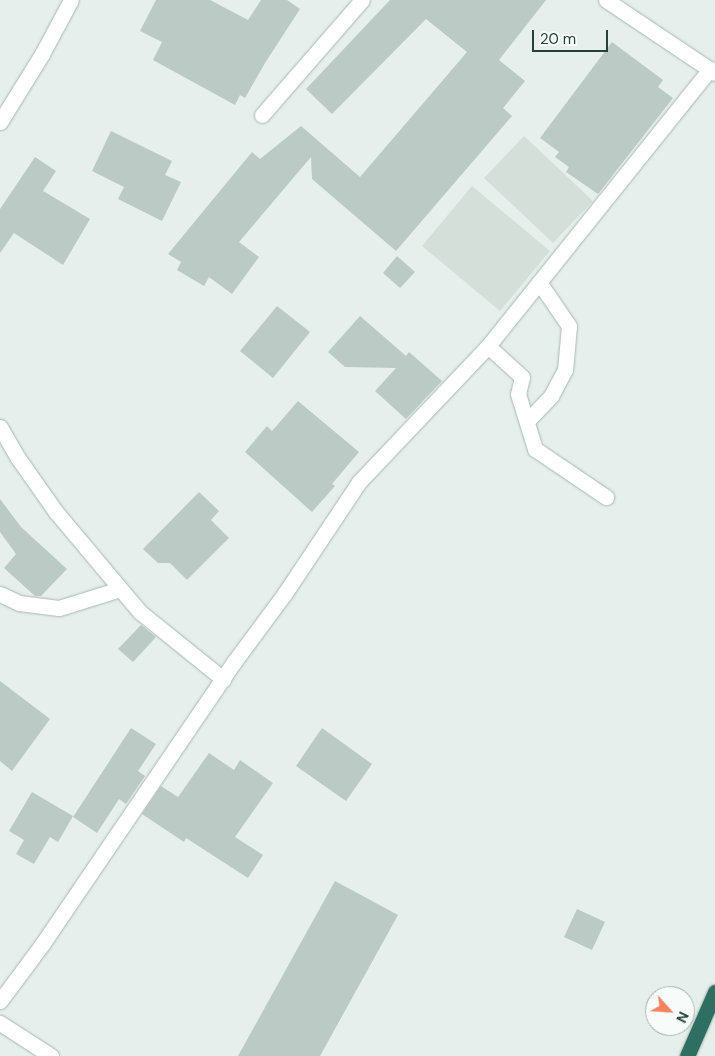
<!DOCTYPE html>
<html>
<head>
<meta charset="utf-8">
<style>
  body { margin:0 }
  #map { position:relative; width:715px; height:1056px; overflow:hidden; background:#e6efeb; font-family:"DM Sans",sans-serif }
  div>[style] { position:absolute }
  [style*='--x'] { left:calc(var(--x)*1px); top:calc(var(--y)*1px); width:calc(var(--w)*1px); rotate:calc(var(--a)*1deg) }
  .built>* { inset:0; background:#d4dfda }
  .building>* { inset:0; background:#bbcac4 }
  .roads { filter:drop-shadow(0 0 1px #a8b8b2) drop-shadow(0 0 1px #a8b8b2) }
  .minor>* { height:15px; margin:-7.5px; padding:0 7.5px; transform-origin:7.5px; border-radius:7.5px; background:#fff }
  .highway>* { height:15px; margin:-7.5px; padding:0 7.5px; transform-origin:7.5px; border-radius:7.5px; background:#2f6f62 }
  span { translate:-50% -50%; white-space:nowrap; text-align:center; line-height:1.15; -webkit-text-stroke:5px #f7fbf9; paint-order:stroke }
  .north { position:absolute; left:645px; top:986px; width:50px; height:50px; box-sizing:border-box; background:#f7fbf9; border:1px solid #a3b1ad; border-radius:50%; rotate:116deg; font-size:14px; font-weight:700; line-height:20px; text-align:center; color:#24423a }
  .north::after { content:''; display:block; margin:auto; width:18px; height:22px; background:#f4845f; clip-path:polygon(50% 0,100% 100%,50% 72%,0 100%) }
  .scale { position:absolute; left:532px; top:30px; width:76px; height:22px; box-sizing:border-box; border:2px solid #24423a; border-top:0; padding-left:6px; font-size:15px; line-height:18px; white-space:nowrap; color:#24423a; -webkit-text-stroke:4px #f7fbf9; paint-order:stroke }
</style>
</head>
<body>
<div id="map">
  <div class="built">
    <i style="clip-path:polygon(524px 136px,593px 201px,553px 243px,484px 178px)"></i>
    <i style="clip-path:polygon(472px 186px,550px 251px,500px 311px,422px 246px)"></i>
  </div>
  <div class="building">
    <i style="clip-path:polygon(156px 0,210px 0,248px 20px,261px 0,287px 0,300px 9px,265px 63px,245px 98px,240px 95px,235px 105px,153px 60px,162px 42px,140px 31px)"></i>
    <i style="clip-path:polygon(390px 0,546px 0,499px 60px,525px 81px,503px 108px,512px 116px,396px 251px,312px 179px,311px 157px,239px 242px,259px 257px,232px 294px,209px 277px,204px 286px,177px 270px,181px 262px,168px 254px,252px 152px,260px 159px,301px 126px,360px 177px,467px 52px,426px 19px,332px 114px,306px 89px)"></i>
    <i style="clip-path:polygon(612px 42px,663px 80px,658px 87px,673px 98px,598px 194px,566px 172px,569px 167px,555px 157px,559px 152px,540px 138px)"></i>
    <i style="clip-path:polygon(111px 131px,172px 161px,165px 175px,181px 182px,162px 221px,118px 199px,124px 187px,92px 171px)"></i>
    <i style="clip-path:polygon(35px 157px,56px 171px,43px 191px,90px 219px,63px 265px,14px 233px,0 253px,0 209px)"></i>
    <i style="clip-path:polygon(397px 256px,415px 272px,400px 288px,383px 273px)"></i>
    <i style="clip-path:polygon(277px 306px,310px 332px,273px 378px,240px 351px)"></i>
    <i style="clip-path:polygon(360px 316px,406px 356px,409px 352px,442px 381px,406px 419px,375px 391px,396px 368px,345px 367px,328px 352px)"></i>
    <i style="clip-path:polygon(298px 401px,359px 452px,332px 484px,335px 486px,312px 512px,245px 452px,267px 426px,272px 431px)"></i>
    <i style="clip-path:polygon(199px 492px,219px 511px,211px 520px,229px 538px,187px 580px,170px 563px,158px 563px,143px 549px)"></i>
    <i style="clip-path:polygon(0 499px,21px 527px,67px 569px,41px 596px,35px 596px,4px 568px,16px 554px,0 532px)"></i>
    <i style="clip-path:polygon(141px 625px,156px 637px,133px 662px,118px 649px)"></i>
    <i style="clip-path:polygon(0 681px,50px 719px,12px 771px,0 761px)"></i>
    <i style="clip-path:polygon(131px 728px,156px 744px,138px 771px,145px 776px,126px 804px,119px 799px,97px 833px,73px 817px)"></i>
    <i style="clip-path:polygon(322px 728px,372px 764px,346px 801px,296px 766px)"></i>
    <i style="clip-path:polygon(209px 753px,234px 770px,240px 760px,273px 783px,235px 837px,263px 855px,248px 878px,186px 838px,184px 842px,142px 814px,161px 786px,178px 797px)"></i>
    <i style="clip-path:polygon(32px 792px,73px 816px,58px 842px,50px 837px,34px 864px,16px 854px,24px 840px,9px 831px)"></i>
    <i style="clip-path:polygon(335px 881px,398px 915px,320px 1056px,238px 1056px)"></i>
    <i style="clip-path:polygon(577px 909px,605px 922px,592px 950px,564px 937px)"></i>
  </div>
  <div class="roads">
    <div class="minor">
      <i style="--x:606;--y:0;--w:131;--a:33.8"></i>
      <i style="--x:262;--y:115;--w:152;--a:-49"></i>
      <i style="--x:0;--y:122;--w:80;--a:-58.3"></i>
      <i style="--x:42;--y:54;--w:61;--a:-61.8"></i>
      <i style="--x:488;--y:346;--w:46;--a:42.4"></i>
      <i style="--x:522;--y:377;--w:17;--a:103"></i>
      <i style="--x:518;--y:394;--w:58;--a:72.8"></i>
      <i style="--x:535;--y:449;--w:86;--a:34.1"></i>
      <i style="--x:527;--y:421;--w:35;--a:-46"></i>
      <i style="--x:551;--y:396;--w:30;--a:-62"></i>
      <i style="--x:565;--y:370;--w:44;--a:-84.8"></i>
      <i style="--x:569;--y:326;--w:53;--a:-124.3"></i>
      <i style="--x:0;--y:427;--w:36;--a:60"></i>
      <i style="--x:18;--y:458;--w:66;--a:54.9"></i>
      <i style="--x:56;--y:512;--w:131;--a:50"></i>
      <i style="--x:140;--y:612;--w:107;--a:38.9"></i>
      <i style="--x:0;--y:594;--w:21;--a:25"></i>
      <i style="--x:19;--y:603;--w:40;--a:7.1"></i>
      <i style="--x:59;--y:608;--w:64;--a:-17.3"></i>
      <i style="--x:0;--y:1001;--w:72;--a:-53.4"></i>
      <i style="--x:43;--y:943;--w:340;--a:-55.8"></i>
      <i style="--x:234;--y:662;--w:86;--a:-53.5"></i>
      <i style="--x:285;--y:593;--w:133;--a:-56.3"></i>
      <i style="--x:359;--y:482;--w:187;--a:-46.5"></i>
      <i style="--x:488;--y:346;--w:355;--a:-51.3"></i>
      <i style="--x:0;--y:1023;--w:61;--a:32.9"></i>
    </div>
    <div class="highway">
      <i style="--x:687;--y:1056;--w:70;--a:-66.4"></i>
    </div>
  </div>
  <div class="north">N</div>
  <div class="scale">20 m</div>
</div>
</body>
</html>
